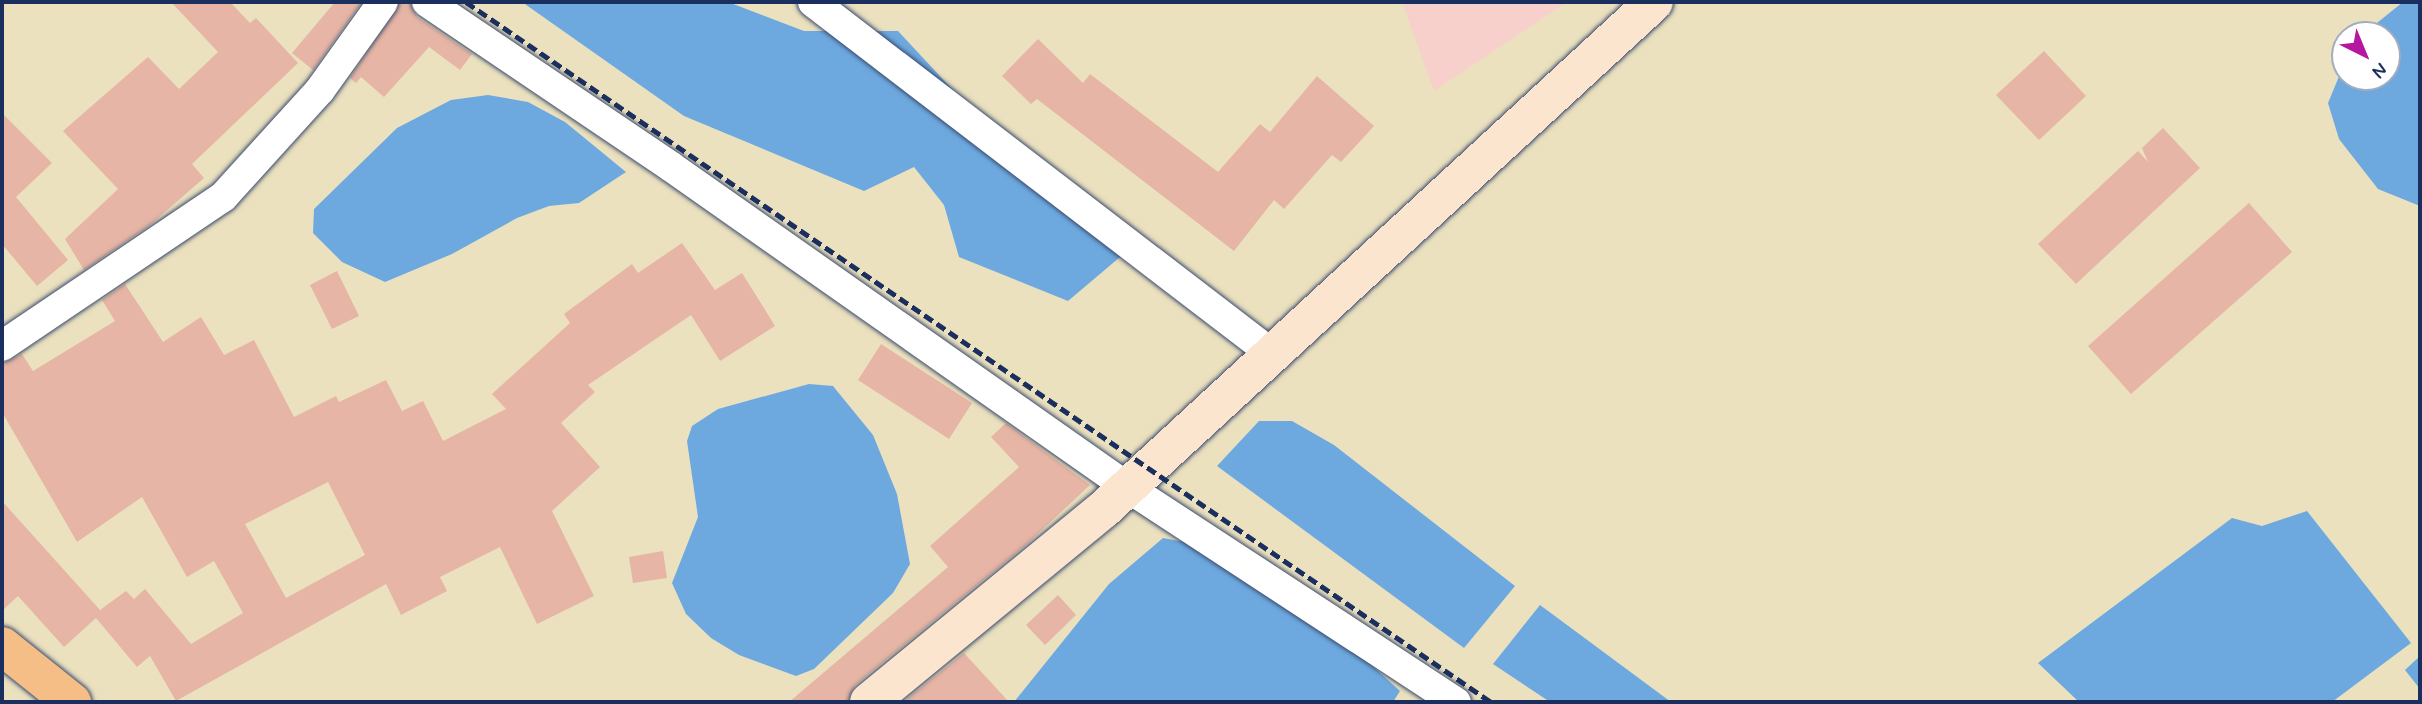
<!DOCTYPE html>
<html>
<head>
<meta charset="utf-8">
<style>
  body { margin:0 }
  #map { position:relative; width:2422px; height:704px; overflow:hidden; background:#ebe1bf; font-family:Mynerve,sans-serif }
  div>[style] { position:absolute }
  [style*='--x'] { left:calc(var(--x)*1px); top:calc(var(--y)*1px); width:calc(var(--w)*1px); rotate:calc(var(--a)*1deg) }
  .built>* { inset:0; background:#f7d0cc }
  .water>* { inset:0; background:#6da9df }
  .building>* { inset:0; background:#e6b5a5 }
  .roads { filter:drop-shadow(0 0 2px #3a4a6d) drop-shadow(0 0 2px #3a4a6d) }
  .street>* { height:30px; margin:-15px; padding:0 15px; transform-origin:15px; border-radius:15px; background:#fff }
  .secondary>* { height:38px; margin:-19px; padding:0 19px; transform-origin:19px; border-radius:19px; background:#fbe5cf }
  .highway>* { height:38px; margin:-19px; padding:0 19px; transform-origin:19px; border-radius:19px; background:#f6be87 }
  .rail>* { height:5px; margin-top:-2.5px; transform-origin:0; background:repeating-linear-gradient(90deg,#1b2f5e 0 10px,transparent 0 15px) }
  span { translate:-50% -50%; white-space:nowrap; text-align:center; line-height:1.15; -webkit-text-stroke:6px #fff; paint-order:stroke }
  .frame { position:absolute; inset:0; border:4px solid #1b2f5e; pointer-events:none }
  .north { position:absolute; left:2331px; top:21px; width:70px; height:70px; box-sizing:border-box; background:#fff; border:2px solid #a4acbf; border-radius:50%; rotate:137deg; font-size:19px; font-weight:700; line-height:28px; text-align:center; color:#1b2f5e }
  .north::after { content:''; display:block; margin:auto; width:24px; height:32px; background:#b5179e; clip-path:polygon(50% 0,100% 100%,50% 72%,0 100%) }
</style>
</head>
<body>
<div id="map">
  <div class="built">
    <i style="clip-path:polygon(1402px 2px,1567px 2px,1434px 91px)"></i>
  </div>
  <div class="water">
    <i style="clip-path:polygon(522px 2px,728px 2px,804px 31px,898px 31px,964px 102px,1126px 252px,1068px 301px,959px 257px,944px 205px,914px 167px,864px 191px,684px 116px)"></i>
    <i style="clip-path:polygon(2403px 2px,2420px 2px,2420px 206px,2378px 189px,2339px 139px,2328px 103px,2345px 62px,2345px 77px,2387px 77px,2387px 35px,2362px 35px)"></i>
    <i style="clip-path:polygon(488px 95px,528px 102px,565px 122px,626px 172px,579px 203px,549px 206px,517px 218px,452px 254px,385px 282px,342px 262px,313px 233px,314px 209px,397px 128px,451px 100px)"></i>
    <i style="clip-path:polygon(809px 384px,833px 386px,873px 435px,897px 494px,910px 564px,893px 593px,814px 669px,796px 676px,739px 655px,711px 638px,686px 614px,672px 583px,698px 517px,687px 441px,692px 426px,718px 409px)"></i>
    <i style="clip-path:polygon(1259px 421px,1292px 421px,1334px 445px,1515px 586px,1464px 648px,1217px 466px)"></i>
    <i style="clip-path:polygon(2307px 511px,2411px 643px,2332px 702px,2079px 702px,2038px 663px,2232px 518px,2262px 526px)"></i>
    <i style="clip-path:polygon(1163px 538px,1190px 543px,1354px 649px,1400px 691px,1393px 702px,1014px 702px,1109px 584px)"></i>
    <i style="clip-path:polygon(1540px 605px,1671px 702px,1550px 702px,1493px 664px)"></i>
    <i style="clip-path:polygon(2420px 656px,2420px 689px,2405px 670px)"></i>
  </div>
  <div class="building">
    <i style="clip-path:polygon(171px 2px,230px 2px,250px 23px,256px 18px,298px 63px,192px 164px,204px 178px,150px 225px,84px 270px,65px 239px,118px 189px,63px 131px,148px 57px,179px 89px,218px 52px)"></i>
    <i style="clip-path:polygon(335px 2px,362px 2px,313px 70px,292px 53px)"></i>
    <i style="clip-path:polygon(400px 2px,410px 2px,417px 17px,472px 54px,460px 70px,429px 47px,384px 97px,361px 77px,356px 83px,350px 78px)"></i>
    <i style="clip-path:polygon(1038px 39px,1083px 83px,1090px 74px,1218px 172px,1260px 124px,1270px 132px,1317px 76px,1374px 126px,1341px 162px,1332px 155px,1284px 209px,1274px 200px,1234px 251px,1037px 99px,1031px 104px,1002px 76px)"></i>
    <i style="clip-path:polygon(2044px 51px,2086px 96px,2039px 140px,1996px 95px)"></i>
    <i style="clip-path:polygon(2px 113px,52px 163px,16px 197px,68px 260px,37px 286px,2px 244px)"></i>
    <i style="clip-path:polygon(2163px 128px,2200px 168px,2076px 284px,2038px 244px,2138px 151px,2148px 162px,2142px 148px)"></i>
    <i style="clip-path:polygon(2249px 203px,2292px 252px,2131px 394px,2088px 346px)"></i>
    <i style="clip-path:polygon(evenodd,682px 243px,715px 290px,742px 273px,775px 326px,720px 361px,691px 315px,588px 385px,595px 392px,561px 423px,600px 467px,552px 511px,594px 596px,537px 624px,500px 547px,440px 577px,447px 591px,401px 615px,386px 584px,176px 701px,150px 656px,137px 667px,96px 618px,64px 647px,18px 596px,2px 611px,2px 501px,100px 610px,126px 591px,134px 599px,145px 589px,191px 644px,243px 613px,214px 561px,187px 577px,142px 497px,77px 542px,2px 412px,2px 364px,22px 354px,33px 371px,115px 321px,102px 300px,125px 284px,163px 342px,201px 317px,224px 355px,254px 340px,294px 417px,336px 396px,339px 402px,386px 380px,402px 411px,423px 401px,443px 441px,506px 409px,492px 394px,570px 323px,564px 314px,632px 264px,638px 273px,682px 243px,328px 482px,365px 555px,286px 598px,245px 524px,328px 482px)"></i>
    <i style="clip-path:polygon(337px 271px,359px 316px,332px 329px,310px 285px)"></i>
    <i style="clip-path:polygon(881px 344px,972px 403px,949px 439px,858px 380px)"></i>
    <i style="clip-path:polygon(1006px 423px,1090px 485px,1027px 544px,855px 685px,848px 702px,789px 702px,948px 567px,930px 546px,1019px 467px,991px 437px)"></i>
    <i style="clip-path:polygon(663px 551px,667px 578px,633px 583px,629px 557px)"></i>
    <i style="clip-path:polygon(1058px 595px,1076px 615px,1045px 645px,1026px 625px)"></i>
    <i style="clip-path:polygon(964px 653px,1009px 702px,903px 702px)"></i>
  </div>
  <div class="roads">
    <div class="street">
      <i style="--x:427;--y:2;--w:293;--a:34"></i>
      <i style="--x:670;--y:166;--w:558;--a:35.08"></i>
      <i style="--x:1127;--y:487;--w:393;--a:33.2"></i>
      <i style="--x:813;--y:2;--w:578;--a:37.48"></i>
      <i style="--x:2;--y:346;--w:267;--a:-34"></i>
      <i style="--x:223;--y:197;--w:144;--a:-47.8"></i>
      <i style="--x:320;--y:90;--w:108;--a:-54.4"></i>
    </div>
    <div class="secondary">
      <i style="--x:869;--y:702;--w:303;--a:-39.4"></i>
      <i style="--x:1103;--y:510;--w:749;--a:-42.67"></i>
    </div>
    <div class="highway">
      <i style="--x:2;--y:646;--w:90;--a:38.7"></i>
    </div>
  </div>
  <div class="rail">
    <i style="--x:466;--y:2;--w:1241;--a:34.33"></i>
  </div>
  <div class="frame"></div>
  <div class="north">N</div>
</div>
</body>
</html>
